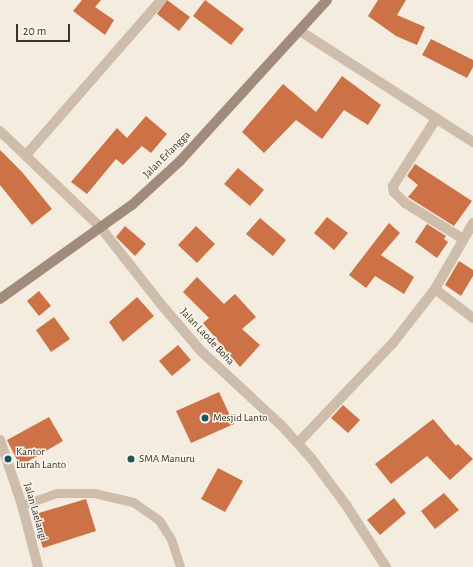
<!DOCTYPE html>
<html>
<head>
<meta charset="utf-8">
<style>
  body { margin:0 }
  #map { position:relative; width:473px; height:567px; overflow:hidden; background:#f4ecdf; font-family:"Alegreya Sans",sans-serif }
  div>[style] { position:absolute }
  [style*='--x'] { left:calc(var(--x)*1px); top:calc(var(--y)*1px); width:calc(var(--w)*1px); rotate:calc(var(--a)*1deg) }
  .building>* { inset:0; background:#cc7246 }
  .lane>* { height:9px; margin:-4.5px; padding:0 4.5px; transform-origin:4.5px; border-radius:4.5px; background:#cdbdaa }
  .street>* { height:10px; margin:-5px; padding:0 5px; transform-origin:5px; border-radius:5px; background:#cdbdaa }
  .secondary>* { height:10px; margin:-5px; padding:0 5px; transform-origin:5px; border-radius:5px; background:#a18c7b }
  .dots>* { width:11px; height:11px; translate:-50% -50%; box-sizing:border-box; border:2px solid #fbf6ec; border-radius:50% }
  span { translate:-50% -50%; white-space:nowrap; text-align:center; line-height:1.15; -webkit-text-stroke:3px #fbf6ec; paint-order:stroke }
  .street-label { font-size:11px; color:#3b312a }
  .poi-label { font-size:11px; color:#3b312a }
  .left { translate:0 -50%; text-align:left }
  .scale { position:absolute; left:16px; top:24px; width:54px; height:18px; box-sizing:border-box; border:2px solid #3b312a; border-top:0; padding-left:5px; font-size:12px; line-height:14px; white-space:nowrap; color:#3b312a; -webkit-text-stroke:3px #fbf6ec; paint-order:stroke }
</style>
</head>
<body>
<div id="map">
  <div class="building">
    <i style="clip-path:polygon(82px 0,101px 0,95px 7px,114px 20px,105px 35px,73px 11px)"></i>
    <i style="clip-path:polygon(167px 0,190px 17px,179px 31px,157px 14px)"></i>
    <i style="clip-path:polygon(205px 0,244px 29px,231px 45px,193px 16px)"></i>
    <i style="clip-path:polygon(378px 0,406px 0,397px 15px,425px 27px,417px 45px,396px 36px,368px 16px)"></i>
    <i style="clip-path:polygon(431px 39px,473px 60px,473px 67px,467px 78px,422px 55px)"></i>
    <i style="clip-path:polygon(342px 76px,381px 105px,368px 125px,344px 110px,322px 139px,296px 120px,264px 153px,242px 132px,283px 84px,316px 112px)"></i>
    <i style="clip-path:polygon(146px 116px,167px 134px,151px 153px,142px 146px,123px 165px,116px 159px,87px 194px,71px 182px,117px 128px,127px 138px)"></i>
    <i style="clip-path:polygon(0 150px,22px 172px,52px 209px,32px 225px,0 185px)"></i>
    <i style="clip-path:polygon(415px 164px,472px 201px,454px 226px,408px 197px,418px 185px,407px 176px)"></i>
    <i style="clip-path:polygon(238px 168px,264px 190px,250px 206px,224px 184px)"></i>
    <i style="clip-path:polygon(327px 217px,348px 233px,334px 250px,314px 233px)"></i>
    <i style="clip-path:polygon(260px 218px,286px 240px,273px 256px,246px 234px)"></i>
    <i style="clip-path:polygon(389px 223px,400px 233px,381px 255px,414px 277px,404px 294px,375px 276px,366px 288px,349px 275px)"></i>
    <i style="clip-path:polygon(427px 224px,446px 236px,444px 239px,448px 242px,437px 258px,415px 242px)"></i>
    <i style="clip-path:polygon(125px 226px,146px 244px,135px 256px,116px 237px)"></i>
    <i style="clip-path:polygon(196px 226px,215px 244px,197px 263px,178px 245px)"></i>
    <i style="clip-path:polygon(459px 261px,473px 270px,473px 276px,461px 296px,445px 285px)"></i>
    <i style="clip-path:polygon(197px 277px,224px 304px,235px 294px,256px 317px,242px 329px,260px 345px,240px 367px,203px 323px,209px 318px,183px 292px)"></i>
    <i style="clip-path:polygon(39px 291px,51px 306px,39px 316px,27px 301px)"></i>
    <i style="clip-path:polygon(137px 297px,154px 316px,123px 342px,109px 322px)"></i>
    <i style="clip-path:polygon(54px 317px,70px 339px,51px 352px,36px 330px)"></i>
    <i style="clip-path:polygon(178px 345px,191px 360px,172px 376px,159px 361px)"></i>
    <i style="clip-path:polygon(219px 392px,234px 424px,191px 443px,176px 411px)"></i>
    <i style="clip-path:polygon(343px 405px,360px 420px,348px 433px,331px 418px)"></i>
    <i style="clip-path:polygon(49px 417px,63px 441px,20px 466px,7px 440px)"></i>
    <i style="clip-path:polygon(433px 419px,456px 446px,458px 444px,473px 459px,450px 480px,427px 456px,391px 484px,375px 464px)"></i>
    <i style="clip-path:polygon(218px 468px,243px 481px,225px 512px,201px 499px)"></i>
    <i style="clip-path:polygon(444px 493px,459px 510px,435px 529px,421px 511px)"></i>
    <i style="clip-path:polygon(394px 498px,406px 513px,380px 535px,367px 520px)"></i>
    <i style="clip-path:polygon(86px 499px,96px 531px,43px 548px,32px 515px)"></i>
  </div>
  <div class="lane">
    <i style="--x:22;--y:505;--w:37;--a:-19"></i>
    <i style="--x:57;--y:493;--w:37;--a:0"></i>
    <i style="--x:94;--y:493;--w:40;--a:13"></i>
    <i style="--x:133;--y:502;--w:32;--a:35"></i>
    <i style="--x:159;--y:520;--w:22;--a:58"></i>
    <i style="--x:171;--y:539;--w:29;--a:72"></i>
  </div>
  <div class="street">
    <i style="--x:300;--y:31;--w:206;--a:32.7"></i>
    <i style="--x:436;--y:119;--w:80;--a:122.7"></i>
    <i style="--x:393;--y:186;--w:6;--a:81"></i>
    <i style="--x:394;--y:192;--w:16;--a:45"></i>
    <i style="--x:405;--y:203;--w:68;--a:31.8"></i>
    <i style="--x:0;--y:131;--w:140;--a:43.8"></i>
    <i style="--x:101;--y:228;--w:95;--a:51.8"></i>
    <i style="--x:160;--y:303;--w:63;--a:49.5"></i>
    <i style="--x:201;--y:351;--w:109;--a:42.8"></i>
    <i style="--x:281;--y:425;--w:45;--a:47.7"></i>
    <i style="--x:311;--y:458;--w:59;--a:53.3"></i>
    <i style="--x:346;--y:505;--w:74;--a:57.2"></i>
    <i style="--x:26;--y:155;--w:206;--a:-48.9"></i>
    <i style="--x:435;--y:289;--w:48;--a:37.3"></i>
    <i style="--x:0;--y:440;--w:69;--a:71.3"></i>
    <i style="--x:22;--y:505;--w:64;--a:75.5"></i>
    <i style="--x:298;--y:443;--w:138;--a:-46.5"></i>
    <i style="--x:393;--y:343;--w:68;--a:-52.1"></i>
    <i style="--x:435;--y:289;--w:76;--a:-60.1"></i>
  </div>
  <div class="secondary">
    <i style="--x:0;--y:299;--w:162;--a:-35.5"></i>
    <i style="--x:132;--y:205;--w:65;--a:-42.5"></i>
    <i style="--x:180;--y:161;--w:218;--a:-47.6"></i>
  </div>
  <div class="dots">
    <i style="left:205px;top:418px;background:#1d555f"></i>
    <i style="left:8px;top:459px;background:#1d555f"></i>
    <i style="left:131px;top:459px;background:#1d555f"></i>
  </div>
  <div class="street-label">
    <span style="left:167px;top:155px;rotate:-45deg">Jalan Erlangga</span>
    <span style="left:207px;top:337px;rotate:47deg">Jalan Laode Boha</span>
    <span style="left:35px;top:512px;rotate:74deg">Jalan Laelangi</span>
  </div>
  <div class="poi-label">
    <span class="left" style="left:213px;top:418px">Mesjid Lanto</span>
    <span class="left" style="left:16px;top:459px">Kantor<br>Lurah Lanto</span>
    <span class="left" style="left:139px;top:459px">SMA Manuru</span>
  </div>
  <div class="scale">20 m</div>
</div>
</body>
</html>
